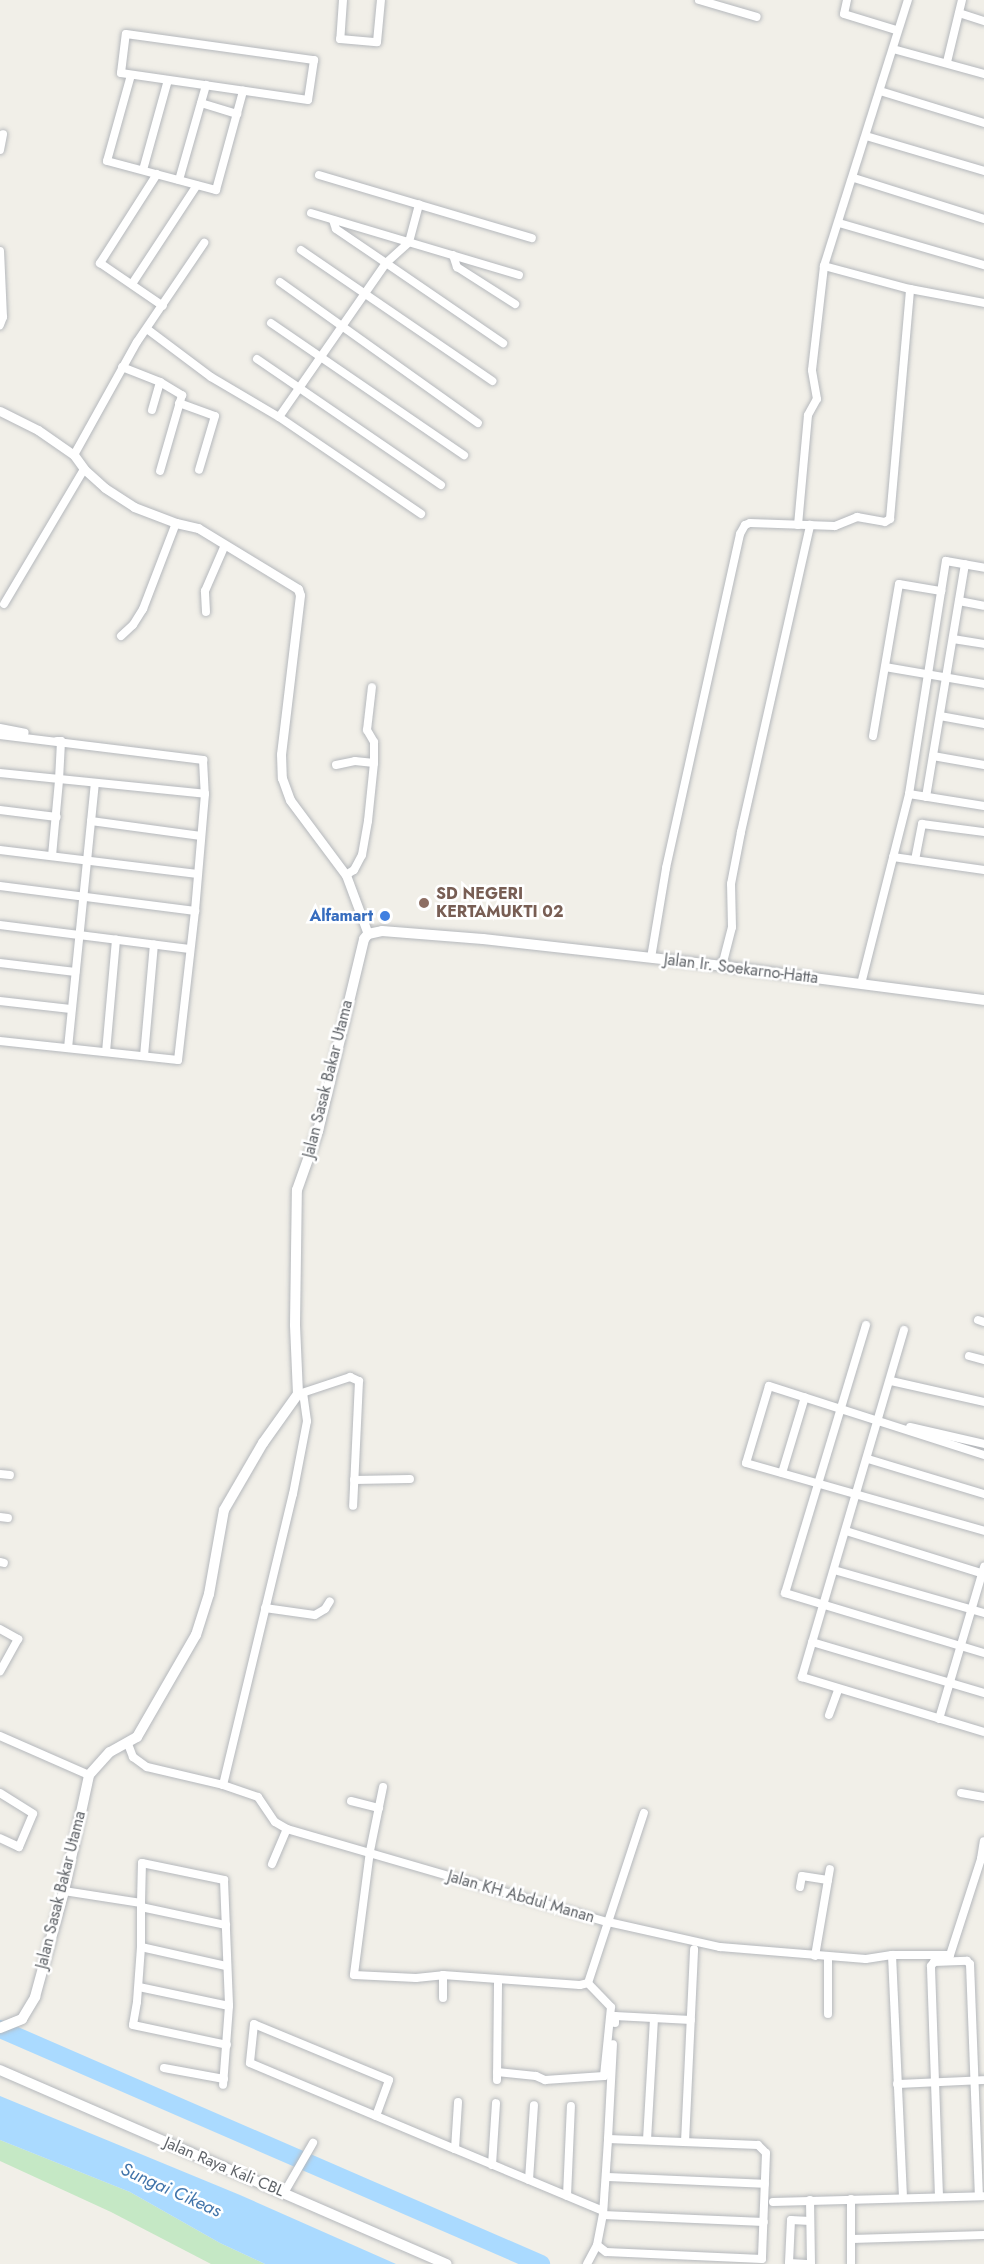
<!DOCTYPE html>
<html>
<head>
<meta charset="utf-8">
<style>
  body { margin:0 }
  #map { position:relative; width:984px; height:2264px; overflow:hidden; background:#f1efe8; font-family:Jost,sans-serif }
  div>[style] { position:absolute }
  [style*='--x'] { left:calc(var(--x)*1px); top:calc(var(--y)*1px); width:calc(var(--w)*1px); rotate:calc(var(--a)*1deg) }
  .green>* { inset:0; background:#c5e8c5 }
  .water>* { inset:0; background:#aadaff }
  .river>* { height:18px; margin:-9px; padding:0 9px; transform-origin:9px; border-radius:9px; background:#aadaff }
  .roads { filter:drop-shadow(0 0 2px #b5b8bc) drop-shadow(0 0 2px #b5b8bc) }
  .minor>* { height:8px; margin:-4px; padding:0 4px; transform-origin:4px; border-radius:4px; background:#fff }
  .tertiary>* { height:9px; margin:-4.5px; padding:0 4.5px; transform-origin:4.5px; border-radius:4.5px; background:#fff }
  .secondary>* { height:10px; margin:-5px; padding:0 5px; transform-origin:5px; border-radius:5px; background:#fff }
  .dots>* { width:16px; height:16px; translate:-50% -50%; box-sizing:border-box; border:3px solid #fff; border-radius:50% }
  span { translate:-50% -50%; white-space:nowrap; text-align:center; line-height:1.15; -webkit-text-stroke:5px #fff; paint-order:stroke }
  .education-label { font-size:16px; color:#785e54; font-weight:700 }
  .left { translate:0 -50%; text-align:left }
  .shop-label { font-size:16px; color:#366cbe; font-weight:700 }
  .right { translate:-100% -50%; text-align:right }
  .street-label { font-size:16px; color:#5f6368 }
  .water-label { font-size:18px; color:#4174aa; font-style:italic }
</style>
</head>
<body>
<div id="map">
  <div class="green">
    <i style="clip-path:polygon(0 2140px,130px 2192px,220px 2243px,265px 2264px,211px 2264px,111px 2212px,0 2161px)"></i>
  </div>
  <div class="water">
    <i style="clip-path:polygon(0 2096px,240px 2195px,396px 2264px,265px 2264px,220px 2243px,130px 2192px,0 2140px)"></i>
  </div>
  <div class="river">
    <i style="--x:0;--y:2029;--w:590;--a:23.48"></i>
  </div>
  <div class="roads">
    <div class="minor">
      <i style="--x:343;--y:0;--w:39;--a:94"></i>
      <i style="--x:340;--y:39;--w:37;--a:5"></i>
      <i style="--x:377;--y:42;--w:42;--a:-84.6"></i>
      <i style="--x:699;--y:0;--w:60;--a:16.3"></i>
      <i style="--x:847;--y:0;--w:14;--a:102"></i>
      <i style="--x:844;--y:14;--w:54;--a:17.1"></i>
      <i style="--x:959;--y:13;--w:26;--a:18"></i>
      <i style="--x:126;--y:34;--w:190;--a:7.9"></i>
      <i style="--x:314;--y:60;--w:40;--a:98.5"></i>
      <i style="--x:308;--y:100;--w:189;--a:-171.8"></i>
      <i style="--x:121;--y:73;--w:39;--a:-83"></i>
      <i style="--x:893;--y:49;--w:94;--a:15.4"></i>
      <i style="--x:947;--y:62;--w:64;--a:-76.4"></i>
      <i style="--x:131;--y:75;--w:89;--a:105.6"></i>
      <i style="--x:107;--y:161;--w:113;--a:14.9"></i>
      <i style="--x:216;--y:190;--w:103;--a:-74.7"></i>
      <i style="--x:880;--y:91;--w:109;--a:17.1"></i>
      <i style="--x:201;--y:103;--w:38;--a:17"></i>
      <i style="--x:866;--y:136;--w:123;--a:16.5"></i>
      <i style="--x:0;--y:150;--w:16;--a:-79"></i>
      <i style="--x:143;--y:170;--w:93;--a:-74.5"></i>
      <i style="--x:157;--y:174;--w:106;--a:122.6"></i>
      <i style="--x:100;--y:263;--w:76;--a:34.3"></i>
      <i style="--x:319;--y:175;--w:222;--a:16.5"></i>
      <i style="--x:854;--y:178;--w:136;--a:17.5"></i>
      <i style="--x:179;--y:180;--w:99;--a:-74.1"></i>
      <i style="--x:311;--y:213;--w:217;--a:16.6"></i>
      <i style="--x:333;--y:220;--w:9;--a:72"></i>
      <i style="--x:336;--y:229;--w:60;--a:34.2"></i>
      <i style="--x:386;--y:263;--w:31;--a:-42"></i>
      <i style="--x:409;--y:242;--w:39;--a:-75"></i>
      <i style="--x:839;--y:223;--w:151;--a:16.2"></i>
      <i style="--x:301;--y:250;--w:232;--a:34.4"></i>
      <i style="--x:0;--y:251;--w:66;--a:87.4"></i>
      <i style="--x:3;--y:317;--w:9;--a:111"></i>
      <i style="--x:453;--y:255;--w:13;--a:72"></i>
      <i style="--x:457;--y:267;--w:69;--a:32.5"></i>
      <i style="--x:824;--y:266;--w:89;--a:15"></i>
      <i style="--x:910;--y:289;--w:75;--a:10.7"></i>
      <i style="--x:280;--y:282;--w:243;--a:35.5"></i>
      <i style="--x:132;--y:284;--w:118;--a:-56.7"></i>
      <i style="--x:271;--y:323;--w:234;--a:34.4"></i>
      <i style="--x:147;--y:329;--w:80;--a:36.9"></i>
      <i style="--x:211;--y:377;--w:79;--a:30.5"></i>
      <i style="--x:279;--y:417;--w:172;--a:34.3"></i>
      <i style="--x:257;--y:359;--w:223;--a:34.4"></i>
      <i style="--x:122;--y:367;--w:41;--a:21.5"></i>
      <i style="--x:160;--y:382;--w:26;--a:31"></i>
      <i style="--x:182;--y:395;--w:79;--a:106.1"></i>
      <i style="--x:179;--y:403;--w:38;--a:20"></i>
      <i style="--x:215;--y:416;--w:56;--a:106.5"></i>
      <i style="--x:152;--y:410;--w:29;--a:-74"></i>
      <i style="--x:279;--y:417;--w:188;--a:-55.2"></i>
      <i style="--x:386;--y:263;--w:142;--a:34.4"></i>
      <i style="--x:74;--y:455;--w:129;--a:-60.9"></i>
      <i style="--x:137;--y:342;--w:120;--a:-55.9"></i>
      <i style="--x:798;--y:525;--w:110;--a:-84.8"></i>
      <i style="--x:808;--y:415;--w:18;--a:-61"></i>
      <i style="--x:817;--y:399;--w:29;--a:-100"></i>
      <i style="--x:812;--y:370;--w:105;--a:-83.4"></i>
      <i style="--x:824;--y:266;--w:279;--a:-72.5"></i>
      <i style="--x:959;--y:601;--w:25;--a:11"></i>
      <i style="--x:4;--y:604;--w:157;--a:-59.3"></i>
      <i style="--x:206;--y:612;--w:21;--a:-93"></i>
      <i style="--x:205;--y:591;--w:50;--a:-66.5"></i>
      <i style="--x:121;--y:636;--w:16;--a:-43"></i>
      <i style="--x:133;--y:625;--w:19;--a:-58"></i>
      <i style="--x:143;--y:609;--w:92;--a:-69"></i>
      <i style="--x:953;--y:639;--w:31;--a:9"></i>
      <i style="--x:885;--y:667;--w:100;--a:9.7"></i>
      <i style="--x:940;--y:716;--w:45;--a:10.3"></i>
      <i style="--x:0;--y:728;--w:25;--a:11"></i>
      <i style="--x:0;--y:735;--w:205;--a:7"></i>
      <i style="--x:203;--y:760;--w:34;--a:87"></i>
      <i style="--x:205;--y:794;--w:117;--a:94.9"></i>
      <i style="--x:195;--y:911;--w:150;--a:96.5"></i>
      <i style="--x:178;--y:1060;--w:179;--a:-173.9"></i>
      <i style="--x:873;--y:736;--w:154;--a:-80.3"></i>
      <i style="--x:899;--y:584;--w:43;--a:9.5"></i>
      <i style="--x:933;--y:756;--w:52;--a:10"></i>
      <i style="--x:336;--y:765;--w:19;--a:-12"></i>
      <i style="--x:355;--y:761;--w:19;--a:6"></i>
      <i style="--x:0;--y:773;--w:206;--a:5.8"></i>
      <i style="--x:909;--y:794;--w:76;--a:9.1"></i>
      <i style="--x:926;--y:797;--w:236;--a:-80.5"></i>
      <i style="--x:0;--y:810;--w:57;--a:7"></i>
      <i style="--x:91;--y:821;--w:111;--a:7.8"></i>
      <i style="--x:0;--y:850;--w:199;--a:6.9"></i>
      <i style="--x:52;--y:856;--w:76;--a:-84.7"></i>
      <i style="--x:59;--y:780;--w:39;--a:-87"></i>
      <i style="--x:61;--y:741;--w:4;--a:180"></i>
      <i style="--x:893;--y:857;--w:92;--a:8.1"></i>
      <i style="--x:915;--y:860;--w:37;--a:-79"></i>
      <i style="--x:922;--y:824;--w:63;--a:7.4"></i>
      <i style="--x:346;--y:875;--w:9;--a:-32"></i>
      <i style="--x:354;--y:870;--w:17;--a:-62"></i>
      <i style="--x:362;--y:855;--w:35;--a:-80"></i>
      <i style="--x:368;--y:821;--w:58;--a:-84.1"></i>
      <i style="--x:374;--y:763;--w:21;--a:-90"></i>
      <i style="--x:374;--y:742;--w:14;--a:-120"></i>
      <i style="--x:367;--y:730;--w:43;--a:-83.4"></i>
      <i style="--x:0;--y:886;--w:197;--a:7.3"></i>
      <i style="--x:0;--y:925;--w:191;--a:7.2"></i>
      <i style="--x:651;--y:958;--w:91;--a:-80.5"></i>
      <i style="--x:666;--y:868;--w:342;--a:-77.5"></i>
      <i style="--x:740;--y:534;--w:10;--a:-61"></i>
      <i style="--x:745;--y:525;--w:5;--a:-22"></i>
      <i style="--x:750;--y:523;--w:85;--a:2"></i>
      <i style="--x:835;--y:526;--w:24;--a:-22"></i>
      <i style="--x:857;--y:517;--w:28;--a:10"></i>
      <i style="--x:885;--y:522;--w:6;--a:-31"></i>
      <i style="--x:890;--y:519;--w:231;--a:-85"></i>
      <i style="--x:0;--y:963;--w:76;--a:6.8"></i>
      <i style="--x:722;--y:966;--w:40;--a:-75.6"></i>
      <i style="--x:732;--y:927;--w:43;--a:-91.3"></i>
      <i style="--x:731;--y:884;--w:53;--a:-79.1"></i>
      <i style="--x:741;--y:832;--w:315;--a:-77.3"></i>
      <i style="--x:861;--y:984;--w:196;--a:-75.8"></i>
      <i style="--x:909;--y:794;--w:236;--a:-81"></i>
      <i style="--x:946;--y:561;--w:39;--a:10"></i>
      <i style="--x:0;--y:1001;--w:71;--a:6.4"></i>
      <i style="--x:68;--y:1048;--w:265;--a:-84.2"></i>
      <i style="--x:106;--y:1052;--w:113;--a:-84.9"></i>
      <i style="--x:144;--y:1056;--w:112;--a:-84.9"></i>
      <i style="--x:978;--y:1320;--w:6;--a:18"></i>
      <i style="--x:866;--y:1325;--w:280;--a:106.8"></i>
      <i style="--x:785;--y:1593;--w:208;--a:16.8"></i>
      <i style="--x:904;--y:1330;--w:362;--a:106.4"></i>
      <i style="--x:802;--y:1677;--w:190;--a:16.8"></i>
      <i style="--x:969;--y:1356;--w:16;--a:15"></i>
      <i style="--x:891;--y:1381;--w:95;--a:12.7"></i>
      <i style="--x:299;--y:1394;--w:54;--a:-18.4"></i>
      <i style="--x:350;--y:1377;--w:10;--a:24"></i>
      <i style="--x:359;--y:1381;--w:125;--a:92.7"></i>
      <i style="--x:910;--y:1427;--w:76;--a:12.9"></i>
      <i style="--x:984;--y:1455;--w:226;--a:-162.2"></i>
      <i style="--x:769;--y:1386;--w:80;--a:106.6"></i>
      <i style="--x:746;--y:1463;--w:248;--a:15.9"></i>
      <i style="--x:868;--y:1459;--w:121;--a:16.8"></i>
      <i style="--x:782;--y:1473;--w:79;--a:-73.2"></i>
      <i style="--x:0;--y:1474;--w:10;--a:6"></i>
      <i style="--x:354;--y:1480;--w:56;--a:-1"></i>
      <i style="--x:0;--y:1517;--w:8;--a:7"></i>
      <i style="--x:846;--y:1531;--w:145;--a:17.3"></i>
      <i style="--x:0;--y:1562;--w:4;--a:14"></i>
      <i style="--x:834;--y:1570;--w:156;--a:16"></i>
      <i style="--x:265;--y:1608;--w:50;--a:8"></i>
      <i style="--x:315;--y:1615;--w:12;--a:-31"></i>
      <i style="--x:325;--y:1609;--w:9;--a:-58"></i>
      <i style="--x:0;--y:1629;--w:21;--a:29"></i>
      <i style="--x:18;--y:1639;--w:37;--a:119"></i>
      <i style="--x:812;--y:1642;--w:179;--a:16.5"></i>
      <i style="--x:829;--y:1715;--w:27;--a:-70"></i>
      <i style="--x:939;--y:1719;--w:159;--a:-73.5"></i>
      <i style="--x:0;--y:1736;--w:97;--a:23.7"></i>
      <i style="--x:128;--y:1744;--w:14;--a:69"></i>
      <i style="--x:133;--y:1757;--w:17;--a:36"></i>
      <i style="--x:147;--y:1767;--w:78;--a:13.3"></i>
      <i style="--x:223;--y:1785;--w:37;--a:19"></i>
      <i style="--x:258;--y:1797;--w:30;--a:56"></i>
      <i style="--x:275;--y:1822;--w:14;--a:30"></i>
      <i style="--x:287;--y:1829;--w:334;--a:16.2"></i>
      <i style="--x:608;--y:1922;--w:115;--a:12.6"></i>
      <i style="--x:720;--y:1947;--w:146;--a:4.7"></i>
      <i style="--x:866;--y:1959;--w:26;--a:-9"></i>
      <i style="--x:892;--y:1955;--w:58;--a:0"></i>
      <i style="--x:950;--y:1955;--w:101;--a:-72.1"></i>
      <i style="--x:981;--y:1859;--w:3;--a:0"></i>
      <i style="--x:223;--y:1785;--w:299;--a:-76.5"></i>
      <i style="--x:293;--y:1494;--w:74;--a:-79.1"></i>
      <i style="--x:307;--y:1421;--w:27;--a:-98"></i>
      <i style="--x:383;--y:1787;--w:65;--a:101.5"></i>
      <i style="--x:370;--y:1851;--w:125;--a:97.4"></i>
      <i style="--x:354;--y:1975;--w:62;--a:2.8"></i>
      <i style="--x:416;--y:1978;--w:27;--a:-6"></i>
      <i style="--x:0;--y:1793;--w:39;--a:32"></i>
      <i style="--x:33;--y:1814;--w:36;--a:113"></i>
      <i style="--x:19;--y:1847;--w:21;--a:-155"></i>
      <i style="--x:961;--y:1793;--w:23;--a:10"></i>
      <i style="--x:351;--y:1801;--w:29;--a:14"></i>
      <i style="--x:981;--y:1859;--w:18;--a:-81"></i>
      <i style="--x:272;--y:1864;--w:38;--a:-67"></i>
      <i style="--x:828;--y:1880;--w:11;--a:-80"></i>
      <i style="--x:800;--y:1887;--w:11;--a:-80"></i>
      <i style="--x:802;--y:1876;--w:26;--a:9"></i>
      <i style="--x:828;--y:1880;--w:77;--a:99.7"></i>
      <i style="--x:64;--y:1891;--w:78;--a:8.9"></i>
      <i style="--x:141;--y:1903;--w:44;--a:90"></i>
      <i style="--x:141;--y:1903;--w:40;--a:-88.6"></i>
      <i style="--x:142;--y:1863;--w:84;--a:11.7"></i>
      <i style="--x:224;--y:1880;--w:126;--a:87.7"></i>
      <i style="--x:229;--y:2006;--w:79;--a:94.3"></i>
      <i style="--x:141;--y:1907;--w:87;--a:12"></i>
      <i style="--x:892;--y:1955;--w:243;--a:87.4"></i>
      <i style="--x:828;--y:1957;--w:57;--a:90"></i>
      <i style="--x:226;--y:1966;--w:87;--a:-167.4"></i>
      <i style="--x:141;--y:1947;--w:55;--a:94.2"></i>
      <i style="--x:137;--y:2002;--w:23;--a:100"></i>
      <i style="--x:133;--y:2025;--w:96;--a:12"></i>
      <i style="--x:139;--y:1987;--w:92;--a:11.9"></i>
      <i style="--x:443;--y:1998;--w:23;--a:-90"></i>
      <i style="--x:443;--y:1975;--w:137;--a:4.2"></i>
      <i style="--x:580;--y:1985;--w:8;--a:-14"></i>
      <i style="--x:588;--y:1983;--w:179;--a:-71.8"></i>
      <i style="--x:615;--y:2023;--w:7;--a:-90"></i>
      <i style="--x:615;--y:2016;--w:76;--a:3"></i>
      <i style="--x:164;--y:2068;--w:61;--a:10.4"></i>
      <i style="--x:497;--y:2072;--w:39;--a:6"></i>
      <i style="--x:536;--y:2076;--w:10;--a:24"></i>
      <i style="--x:545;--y:2080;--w:59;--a:-3.9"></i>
      <i style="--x:604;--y:2076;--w:69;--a:-84.2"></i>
      <i style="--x:611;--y:2007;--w:33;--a:-134"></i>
      <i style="--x:497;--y:2080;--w:100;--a:-89.4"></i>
      <i style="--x:897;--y:2084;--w:87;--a:-2.6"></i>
      <i style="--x:376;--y:2116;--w:38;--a:-70"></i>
      <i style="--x:389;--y:2080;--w:146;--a:-157.5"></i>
      <i style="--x:254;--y:2024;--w:39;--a:96"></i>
      <i style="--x:250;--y:2063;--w:222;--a:22.8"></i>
      <i style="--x:455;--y:2149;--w:160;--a:22.7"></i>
      <i style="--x:608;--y:2139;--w:95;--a:-87"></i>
      <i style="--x:647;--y:2140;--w:122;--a:-86.7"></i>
      <i style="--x:685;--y:2142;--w:193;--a:-87.3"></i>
      <i style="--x:455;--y:2149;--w:47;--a:-86.3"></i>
      <i style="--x:492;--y:2165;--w:62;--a:-86.3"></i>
      <i style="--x:606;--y:2177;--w:159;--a:2.5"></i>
      <i style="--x:529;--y:2180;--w:75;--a:-86.2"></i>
      <i style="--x:284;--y:2193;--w:58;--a:-59.9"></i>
      <i style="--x:567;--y:2196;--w:90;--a:-87.5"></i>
      <i style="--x:939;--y:2197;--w:231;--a:-92"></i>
      <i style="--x:931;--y:1966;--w:5;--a:-53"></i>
      <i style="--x:934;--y:1962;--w:33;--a:-2"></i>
      <i style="--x:967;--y:1961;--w:4;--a:45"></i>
      <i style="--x:970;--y:1964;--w:232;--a:87.8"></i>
      <i style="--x:810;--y:2200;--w:64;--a:89.1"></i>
      <i style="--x:773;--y:2202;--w:210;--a:-1.6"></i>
      <i style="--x:603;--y:2215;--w:161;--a:2.5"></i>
      <i style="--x:810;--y:2221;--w:19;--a:-177"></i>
      <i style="--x:791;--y:2220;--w:43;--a:92.7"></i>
      <i style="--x:789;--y:2263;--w:22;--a:3"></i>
      <i style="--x:852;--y:2239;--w:132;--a:-1.7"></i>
      <i style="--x:587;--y:2264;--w:21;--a:-62"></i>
      <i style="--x:597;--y:2245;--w:31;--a:-79"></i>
      <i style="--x:603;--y:2215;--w:76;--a:-86.2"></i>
      <i style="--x:608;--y:2139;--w:150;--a:2.3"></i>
      <i style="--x:758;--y:2145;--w:11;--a:45"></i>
      <i style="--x:766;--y:2153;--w:106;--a:92.2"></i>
      <i style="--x:762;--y:2259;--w:156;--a:-177.4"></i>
      <i style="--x:606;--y:2252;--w:11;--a:-142"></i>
      <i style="--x:851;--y:2264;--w:65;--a:-90"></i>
    </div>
    <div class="tertiary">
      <i style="--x:0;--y:411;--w:42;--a:26.6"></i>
      <i style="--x:38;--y:430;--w:44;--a:34.8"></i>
      <i style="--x:74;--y:455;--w:17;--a:54"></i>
      <i style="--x:84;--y:469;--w:28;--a:42"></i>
      <i style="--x:105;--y:488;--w:35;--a:33"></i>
      <i style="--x:134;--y:507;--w:45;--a:20.9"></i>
      <i style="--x:176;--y:523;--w:23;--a:13"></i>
      <i style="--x:198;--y:528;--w:117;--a:31.4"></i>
      <i style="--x:298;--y:589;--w:6;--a:72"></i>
      <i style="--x:300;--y:595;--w:160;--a:96.8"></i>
      <i style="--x:281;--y:754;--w:24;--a:88"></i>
      <i style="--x:282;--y:778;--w:23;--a:70"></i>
      <i style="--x:290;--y:800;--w:94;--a:53.3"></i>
      <i style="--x:346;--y:875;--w:63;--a:69.6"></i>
    </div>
    <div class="secondary">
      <i style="--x:0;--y:2028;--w:24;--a:-22"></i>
      <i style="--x:22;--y:2019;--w:26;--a:-59"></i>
      <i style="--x:35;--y:1997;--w:110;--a:-74.7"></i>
      <i style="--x:64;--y:1891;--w:119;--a:-77.8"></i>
      <i style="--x:89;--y:1775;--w:31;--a:-48"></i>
      <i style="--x:110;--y:1752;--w:31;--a:-29"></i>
      <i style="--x:137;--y:1737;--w:118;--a:-60"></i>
      <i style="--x:196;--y:1635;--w:43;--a:-72.4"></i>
      <i style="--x:209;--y:1594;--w:85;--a:-79.9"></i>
      <i style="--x:224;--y:1510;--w:78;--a:-59.8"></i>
      <i style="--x:263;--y:1443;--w:60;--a:-54.5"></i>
      <i style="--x:298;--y:1394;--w:69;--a:-92.5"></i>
      <i style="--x:295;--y:1325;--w:135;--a:-89.2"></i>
      <i style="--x:297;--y:1190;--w:63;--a:-70.4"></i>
      <i style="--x:318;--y:1131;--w:197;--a:-76.5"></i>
      <i style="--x:364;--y:939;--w:6;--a:-51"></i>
      <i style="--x:368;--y:934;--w:14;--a:-12"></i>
      <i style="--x:382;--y:931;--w:101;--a:4.5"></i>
      <i style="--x:483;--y:939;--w:241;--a:6.4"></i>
      <i style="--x:722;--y:966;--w:264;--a:7.4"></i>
      <i style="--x:0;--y:2070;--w:487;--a:23.5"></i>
    </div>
  </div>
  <div class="dots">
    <i style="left:424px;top:903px;background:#8d6e63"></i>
    <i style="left:385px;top:916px;background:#3f7fe0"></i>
  </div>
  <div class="education-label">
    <span class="left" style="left:436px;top:903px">SD NEGERI<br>KERTAMUKTI 02</span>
  </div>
  <div class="shop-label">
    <span class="right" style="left:373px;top:916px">Alfamart</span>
  </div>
  <div class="street-label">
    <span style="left:741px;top:969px;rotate:7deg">Jalan Ir. Soekarno-Hatta</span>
    <span style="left:328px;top:1079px;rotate:-76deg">Jalan Sasak Bakar Utama</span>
    <span style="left:61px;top:1890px;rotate:-76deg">Jalan Sasak Bakar Utama</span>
    <span style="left:521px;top:1897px;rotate:16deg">Jalan KH Abdul Manan</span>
    <span style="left:224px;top:2167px;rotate:23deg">Jalan Raya Kali CBL</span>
  </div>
  <div class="water-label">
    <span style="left:171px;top:2190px;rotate:24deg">Sungai Cikeas</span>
  </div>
</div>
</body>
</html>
